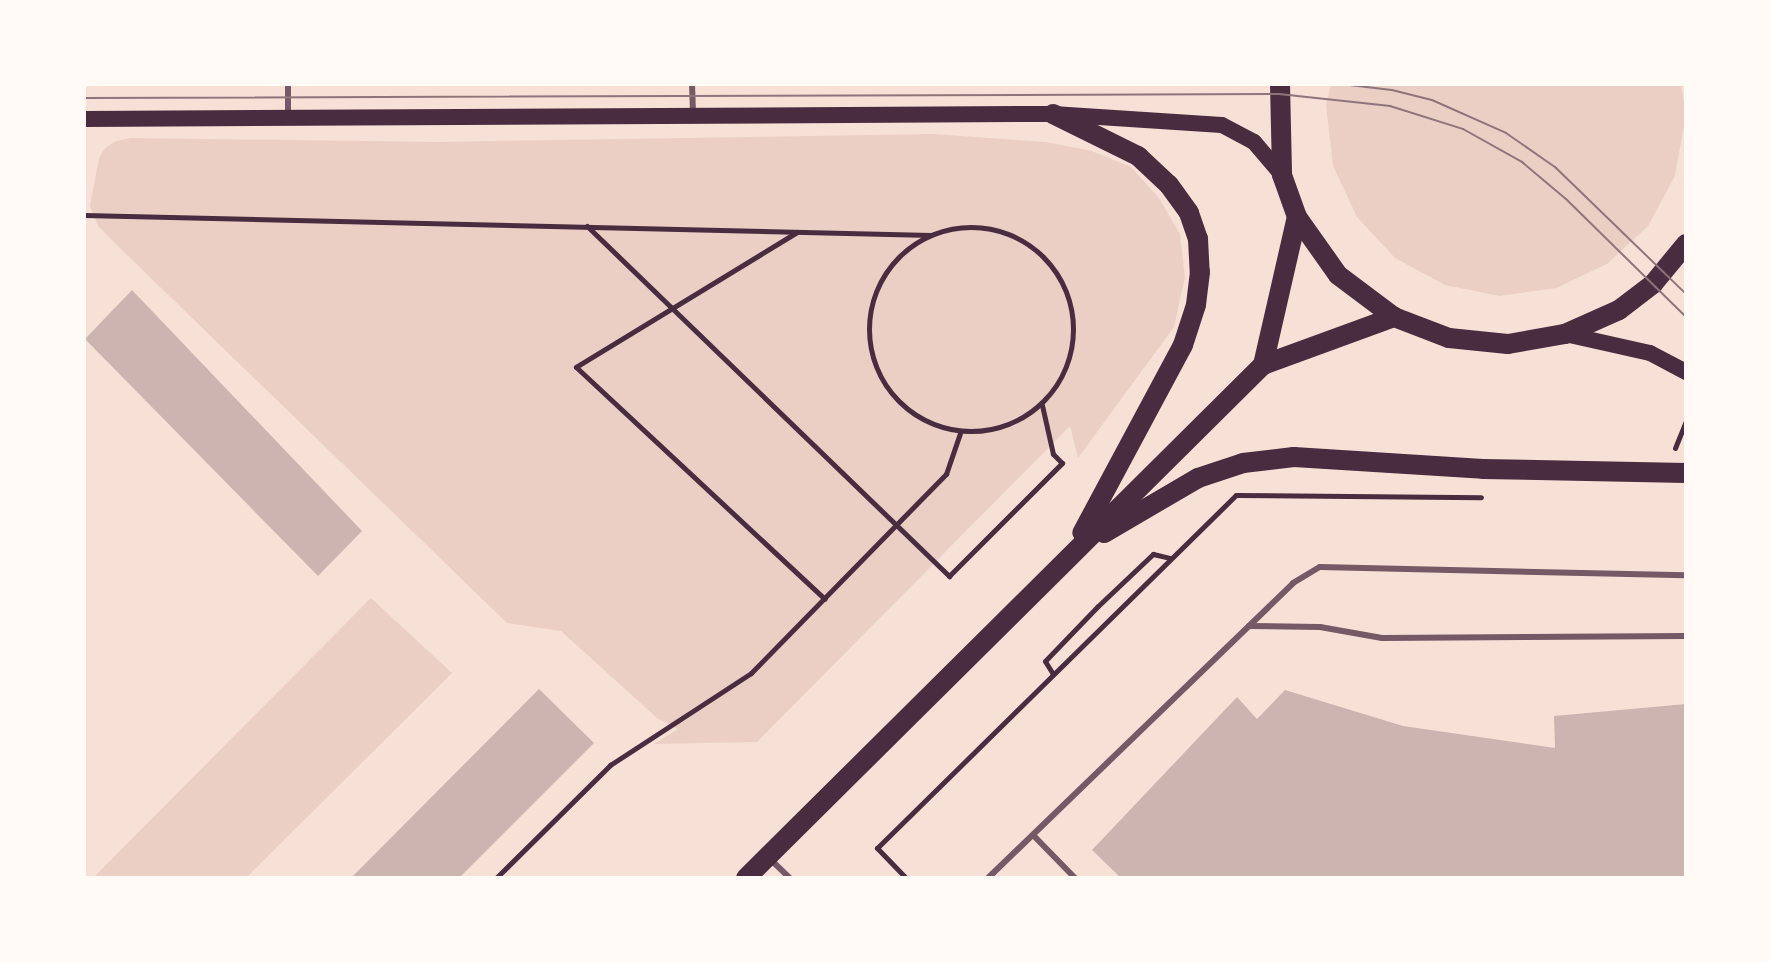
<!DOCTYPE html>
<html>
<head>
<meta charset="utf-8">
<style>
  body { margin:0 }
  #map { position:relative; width:1770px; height:962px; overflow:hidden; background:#f7e1d7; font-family:"Golos Text",sans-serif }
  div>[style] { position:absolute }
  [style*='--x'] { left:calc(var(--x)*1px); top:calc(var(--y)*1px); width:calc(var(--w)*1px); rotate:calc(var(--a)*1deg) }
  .green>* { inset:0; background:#ebcfc5 }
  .building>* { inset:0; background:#ccb4b1 }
  .path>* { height:5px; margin:-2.5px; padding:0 2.5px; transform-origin:2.5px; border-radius:2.5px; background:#4a2c40 }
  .path>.ring { margin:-2.5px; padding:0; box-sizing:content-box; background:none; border:5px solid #4a2c40; border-radius:50% }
  .service>* { height:6px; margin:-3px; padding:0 3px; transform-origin:3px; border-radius:3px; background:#755966 }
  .secondary>* { height:16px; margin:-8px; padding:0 8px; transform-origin:8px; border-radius:8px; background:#4a2c40 }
  .primary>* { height:20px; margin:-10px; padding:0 10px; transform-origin:10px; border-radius:10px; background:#4a2c40 }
  .tram>* { height:2px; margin:-1px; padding:0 1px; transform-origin:1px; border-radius:1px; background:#8f747c }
  span { translate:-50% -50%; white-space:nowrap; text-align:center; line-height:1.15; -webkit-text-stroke:8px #fffaf5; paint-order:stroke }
  .frame { position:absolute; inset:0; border:86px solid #fffaf5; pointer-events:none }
</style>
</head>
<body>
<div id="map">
  <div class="green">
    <i style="clip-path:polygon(1331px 84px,1681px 84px,1686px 115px,1675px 176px,1648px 226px,1607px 264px,1556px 288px,1500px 296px,1445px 285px,1395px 258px,1357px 217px,1333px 166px,1326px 105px)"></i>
    <i style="clip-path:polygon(933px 134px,1046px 142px,1092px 151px,1131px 167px,1159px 198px,1180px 234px,1185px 277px,1174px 327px,1078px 458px,1070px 426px,757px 742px,654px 744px,678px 729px,657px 718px,561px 631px,507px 623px,127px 255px,98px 226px,90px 206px,99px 158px,105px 148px,116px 141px,131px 138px,438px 142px)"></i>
    <i style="clip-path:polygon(371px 598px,452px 673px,246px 878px,93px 878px)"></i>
  </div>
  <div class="building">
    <i style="clip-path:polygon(132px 290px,362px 531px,318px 576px,85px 339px)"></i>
    <i style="clip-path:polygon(539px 689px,594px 743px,459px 878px,351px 878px)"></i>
    <i style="clip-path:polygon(1285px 690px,1403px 726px,1555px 748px,1554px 716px,1686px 704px,1686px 878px,1121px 878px,1092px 850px,1237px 697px,1257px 719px)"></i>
  </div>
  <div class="path">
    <i style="--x:84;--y:215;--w:847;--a:1.35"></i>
    <i style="--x:587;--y:226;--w:504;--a:44.03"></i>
    <i style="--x:949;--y:576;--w:160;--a:-45"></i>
    <i style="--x:1062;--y:463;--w:13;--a:-135"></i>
    <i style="--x:1053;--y:454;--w:50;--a:-102.7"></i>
    <i class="ring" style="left:869px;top:227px;width:199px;height:199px"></i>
    <i style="--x:797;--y:232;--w:259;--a:148.6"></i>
    <i style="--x:576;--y:367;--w:340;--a:43"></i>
    <i style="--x:1675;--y:448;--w:29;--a:-68"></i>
    <i style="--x:1053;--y:674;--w:15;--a:-122"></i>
    <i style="--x:1045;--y:661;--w:76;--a:-46.1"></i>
    <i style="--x:1098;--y:606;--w:76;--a:-43.4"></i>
    <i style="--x:1153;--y:554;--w:17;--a:13"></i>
    <i style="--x:496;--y:878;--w:161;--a:-44.7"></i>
    <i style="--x:610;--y:765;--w:168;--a:-33.1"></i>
    <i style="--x:751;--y:673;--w:279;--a:-45.6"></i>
    <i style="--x:946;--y:474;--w:43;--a:-71.1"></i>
    <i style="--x:906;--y:878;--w:42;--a:-134"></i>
    <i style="--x:877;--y:848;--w:503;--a:-44.52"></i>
    <i style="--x:1236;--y:495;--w:245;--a:0.5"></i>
  </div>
  <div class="service">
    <i style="--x:288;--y:84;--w:32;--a:90"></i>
    <i style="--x:692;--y:84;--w:28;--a:88"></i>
    <i style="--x:1249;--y:626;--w:71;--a:0.8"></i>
    <i style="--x:1320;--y:627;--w:63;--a:10.1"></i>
    <i style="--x:1382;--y:638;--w:304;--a:-0.4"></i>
    <i style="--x:1034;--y:836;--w:59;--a:45.7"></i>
    <i style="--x:770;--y:859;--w:28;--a:44"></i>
    <i style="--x:988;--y:878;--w:424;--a:-44"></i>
    <i style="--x:1293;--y:583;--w:31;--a:-31"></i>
    <i style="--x:1320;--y:567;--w:366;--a:1.3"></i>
  </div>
  <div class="secondary">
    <i style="--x:84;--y:119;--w:969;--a:-0.3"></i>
    <i style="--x:1053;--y:114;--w:169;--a:3.7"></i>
    <i style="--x:1222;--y:125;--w:36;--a:28"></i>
    <i style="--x:1254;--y:142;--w:43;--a:49.7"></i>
    <i style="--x:1565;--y:334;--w:87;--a:12.6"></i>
    <i style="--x:1650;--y:353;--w:41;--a:27.8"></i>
  </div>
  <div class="primary">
    <i style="--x:1280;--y:84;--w:91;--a:88.7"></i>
    <i style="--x:1282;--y:175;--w:45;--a:70.3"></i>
    <i style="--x:1297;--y:217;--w:71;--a:54.7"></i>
    <i style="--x:1338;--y:275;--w:70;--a:36.9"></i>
    <i style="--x:1394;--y:317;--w:59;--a:20.9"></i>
    <i style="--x:1449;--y:338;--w:59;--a:5.8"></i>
    <i style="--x:1508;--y:344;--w:58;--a:-10"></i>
    <i style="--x:1565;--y:334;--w:59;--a:-24"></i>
    <i style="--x:1619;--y:310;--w:43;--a:-37.4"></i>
    <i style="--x:1653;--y:284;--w:52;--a:-50.5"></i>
    <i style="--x:1053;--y:114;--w:95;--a:26.3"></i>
    <i style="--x:1138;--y:156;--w:42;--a:43.1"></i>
    <i style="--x:1169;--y:185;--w:34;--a:54"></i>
    <i style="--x:1189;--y:213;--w:28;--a:71"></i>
    <i style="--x:1198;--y:239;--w:33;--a:87"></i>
    <i style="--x:1200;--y:272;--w:33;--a:97"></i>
    <i style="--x:1196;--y:305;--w:42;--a:108"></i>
    <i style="--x:1183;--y:345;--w:213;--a:118.2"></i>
    <i style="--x:1263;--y:365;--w:152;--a:-77.1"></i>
    <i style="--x:1104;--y:533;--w:109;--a:-30.3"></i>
    <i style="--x:1198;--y:478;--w:47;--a:-18.4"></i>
    <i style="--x:1243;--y:463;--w:51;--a:-6.7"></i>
    <i style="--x:1294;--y:457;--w:189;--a:3.6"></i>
    <i style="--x:1483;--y:469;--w:203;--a:1.1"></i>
    <i style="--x:746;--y:878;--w:728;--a:-44.78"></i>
    <i style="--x:1263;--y:365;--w:140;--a:-20.1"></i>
  </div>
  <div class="tram">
    <i style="--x:1341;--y:84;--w:51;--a:6.7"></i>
    <i style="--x:1392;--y:90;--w:41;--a:14"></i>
    <i style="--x:1432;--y:100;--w:81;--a:24"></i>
    <i style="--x:1506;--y:133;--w:60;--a:34.8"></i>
    <i style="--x:1555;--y:167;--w:182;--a:44.1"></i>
    <i style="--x:84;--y:98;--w:1195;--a:-0.19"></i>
    <i style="--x:1279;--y:94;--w:112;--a:6.2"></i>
    <i style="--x:1390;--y:106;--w:77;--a:17.5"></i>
    <i style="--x:1463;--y:129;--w:68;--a:29.2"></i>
    <i style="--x:1522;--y:162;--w:57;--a:40.1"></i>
    <i style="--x:1566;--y:199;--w:168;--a:44.5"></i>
  </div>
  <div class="frame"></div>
</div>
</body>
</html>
